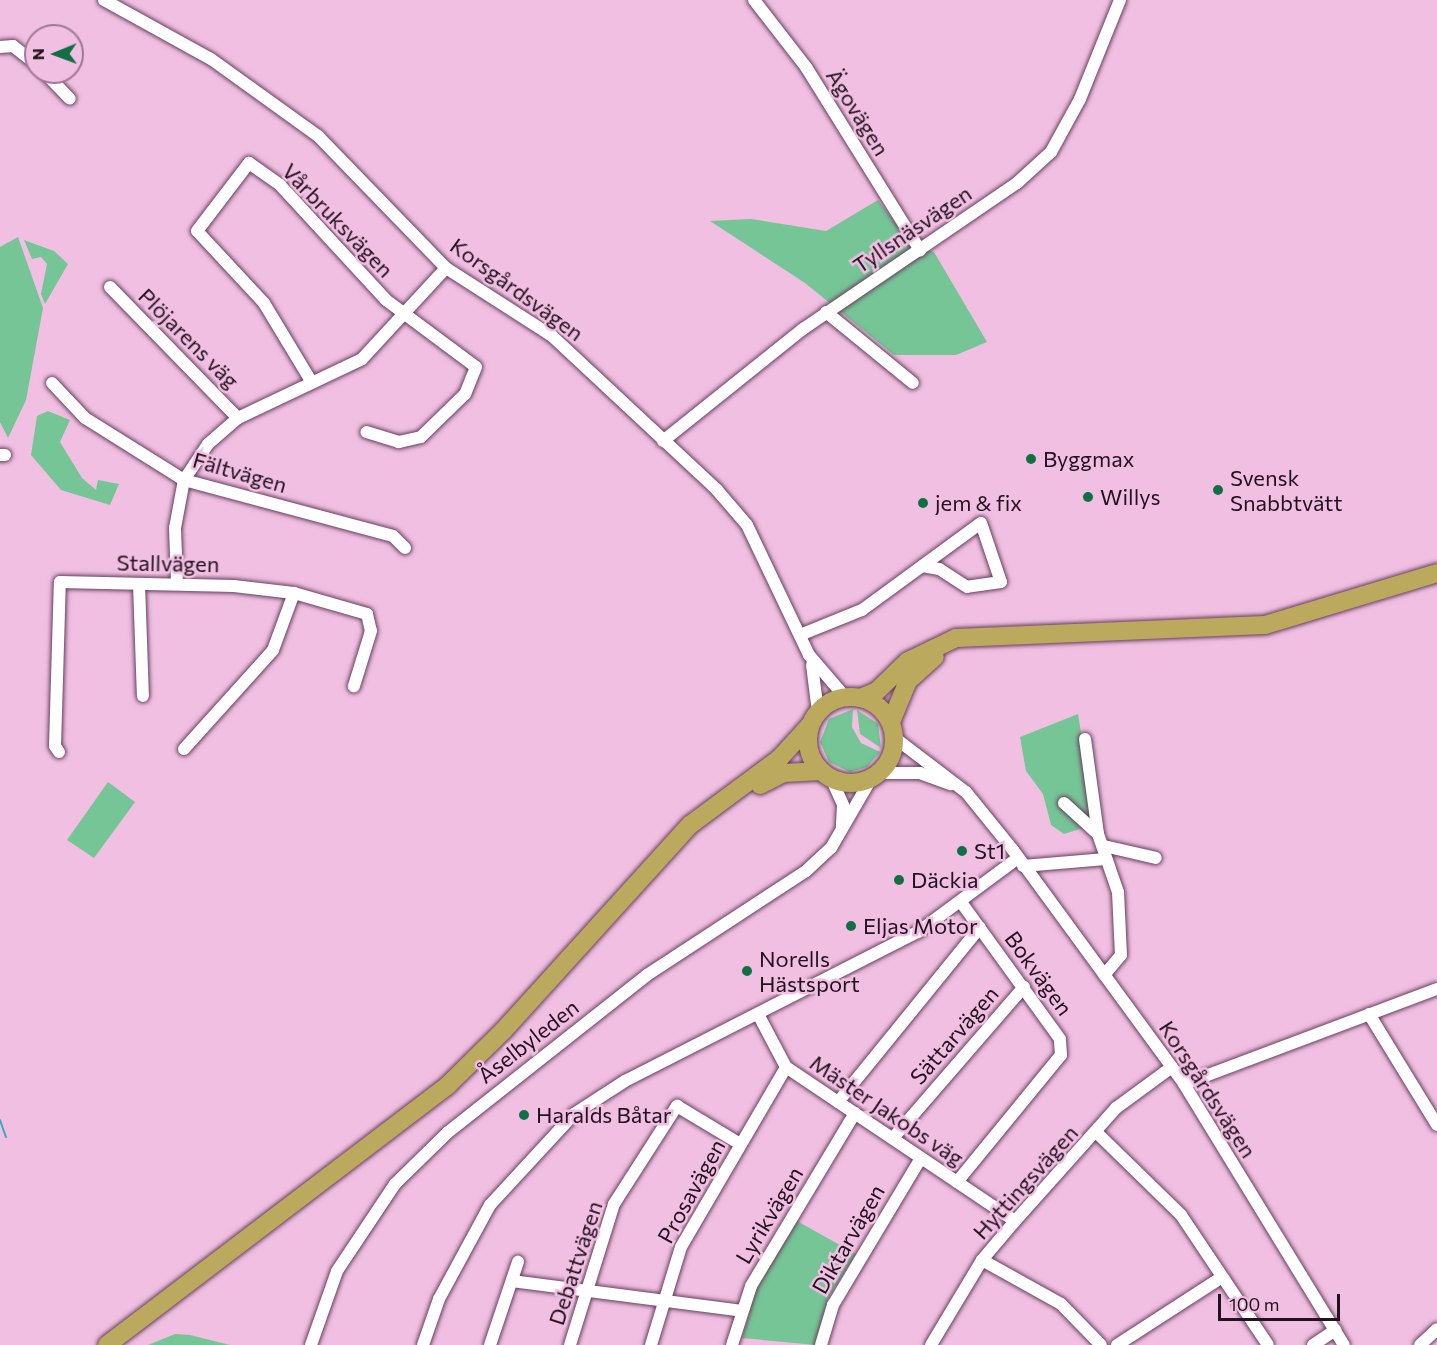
<!DOCTYPE html>
<html>
<head>
<meta charset="utf-8">
<style>
  body { margin:0 }
  #map { position:relative; width:1437px; height:1345px; overflow:hidden; background:#f0bfe2; font-family:Commissioner,sans-serif }
  div>[style] { position:absolute }
  [style*='--x'] { left:calc(var(--x)*1px); top:calc(var(--y)*1px); width:calc(var(--w)*1px); rotate:calc(var(--a)*1deg) }
  .green>* { inset:0; background:#76c597 }
  .stream>* { height:2px; margin:-1px; padding:0 1px; transform-origin:1px; border-radius:1px; background:#3fa6bf }
  .roads { filter:drop-shadow(0 0 2px #683f5d) drop-shadow(0 0 2px #683f5d) }
  .minor>* { height:12px; margin:-6px; padding:0 6px; transform-origin:6px; border-radius:6px; background:#fff }
  .highway>* { height:18px; margin:-9px; padding:0 9px; transform-origin:9px; border-radius:9px; background:#bbaa5d }
  .highway>.ring { margin:-9px; padding:0; box-sizing:content-box; background:none; border:18px solid #bbaa5d; border-radius:50% }
  .dots>* { width:16px; height:16px; translate:-50% -50%; box-sizing:border-box; border:3px solid #f0bfe2; border-radius:50% }
  span { translate:-50% -50%; white-space:nowrap; text-align:center; line-height:1.15; -webkit-text-stroke:5px #f0bfe2; paint-order:stroke }
  .street-label { font-size:22px; color:#22111e }
  .poi-label { font-size:22px; color:#22111e }
  .left { translate:0 -50%; text-align:left }
  .north { position:absolute; left:24px; top:24px; width:60px; height:60px; box-sizing:border-box; background:#f0bfe2; border:2px solid #9e7994; border-radius:50%; rotate:269deg; font-size:16px; font-weight:700; line-height:24px; text-align:center; color:#22111e }
  .north::after { content:''; display:block; margin:auto; width:21px; height:27px; background:#116f44; clip-path:polygon(50% 0,100% 100%,50% 72%,0 100%) }
  .scale { position:absolute; left:1218px; top:1294px; width:122px; height:27px; box-sizing:border-box; border:3px solid #22111e; border-top:0; padding-left:8px; font-size:18px; line-height:21px; white-space:nowrap; color:#22111e; -webkit-text-stroke:4px #f0bfe2; paint-order:stroke }
</style>
</head>
<body>
<div id="map">
  <div class="green">
    <i style="clip-path:polygon(878px 200px,911px 244px,934px 252px,987px 342px,956px 355px,894px 355px,805px 283px,710px 221px,751px 219px,826px 231px)"></i>
    <i style="clip-path:polygon(18px 237px,43px 308px,26px 400px,8px 438px,0 422px,0 247px)"></i>
    <i style="clip-path:polygon(24px 240px,54px 251px,68px 264px,45px 304px,41px 294px,47px 264px,41px 257px,32px 259px)"></i>
    <i style="clip-path:polygon(48px 411px,70px 420px,60px 442px,82px 478px,96px 490px,98px 480px,119px 484px,110px 505px,61px 490px,31px 455px,37px 416px)"></i>
    <i style="clip-path:polygon(853px 709px,852px 727px,861px 743px,880px 752px,867px 767px,850px 772px,829px 762px,820px 742px,829px 719px)"></i>
    <i style="clip-path:polygon(857px 710px,878px 724px,881px 748px,860px 734px)"></i>
    <i style="clip-path:polygon(1078px 714px,1096px 824px,1064px 834px,1051px 825px,1043px 794px,1026px 771px,1020px 737px)"></i>
    <i style="clip-path:polygon(108px 782px,135px 802px,94px 858px,67px 840px)"></i>
    <i style="clip-path:polygon(797px 1221px,856px 1254px,828px 1298px,816px 1345px,742px 1338px,758px 1282px)"></i>
    <i style="clip-path:polygon(175px 1334px,190px 1335px,230px 1345px,148px 1345px)"></i>
  </div>
  <div class="stream">
    <i style="--x:0;--y:1120;--w:18;--a:71"></i>
  </div>
  <div class="roads">
    <div class="minor">
      <i style="--x:104;--y:0;--w:122;--a:28.9"></i>
      <i style="--x:211;--y:59;--w:132;--a:35.7"></i>
      <i style="--x:318;--y:136;--w:184;--a:45.9"></i>
      <i style="--x:446;--y:268;--w:126;--a:32.7"></i>
      <i style="--x:552;--y:336;--w:226;--a:43"></i>
      <i style="--x:717;--y:490;--w:46;--a:49.4"></i>
      <i style="--x:747;--y:525;--w:144;--a:64.5"></i>
      <i style="--x:809;--y:655;--w:55;--a:49.4"></i>
      <i style="--x:754;--y:0;--w:85;--a:52.2"></i>
      <i style="--x:806;--y:67;--w:216;--a:58.1"></i>
      <i style="--x:0;--y:47;--w:13;--a:-4"></i>
      <i style="--x:13;--y:46;--w:29;--a:38"></i>
      <i style="--x:44;--y:72;--w:37;--a:46"></i>
      <i style="--x:110;--y:287;--w:183;--a:45.7"></i>
      <i style="--x:826;--y:312;--w:112;--a:39.2"></i>
      <i style="--x:311;--y:381;--w:91;--a:-121.1"></i>
      <i style="--x:264;--y:303;--w:98;--a:-132.9"></i>
      <i style="--x:197;--y:231;--w:86;--a:-52.6"></i>
      <i style="--x:249;--y:163;--w:38;--a:35"></i>
      <i style="--x:280;--y:185;--w:156;--a:47.3"></i>
      <i style="--x:386;--y:300;--w:112;--a:36.7"></i>
      <i style="--x:476;--y:367;--w:29;--a:112"></i>
      <i style="--x:465;--y:394;--w:62;--a:135.7"></i>
      <i style="--x:421;--y:437;--w:23;--a:167"></i>
      <i style="--x:399;--y:442;--w:34;--a:-163"></i>
      <i style="--x:52;--y:383;--w:48;--a:46.7"></i>
      <i style="--x:85;--y:418;--w:117;--a:32.1"></i>
      <i style="--x:184;--y:480;--w:216;--a:15"></i>
      <i style="--x:393;--y:536;--w:17;--a:45"></i>
      <i style="--x:663;--y:441;--w:179;--a:-38.7"></i>
      <i style="--x:803;--y:329;--w:259;--a:-34.3"></i>
      <i style="--x:1017;--y:183;--w:46;--a:-42.4"></i>
      <i style="--x:1051;--y:152;--w:60;--a:-61.3"></i>
      <i style="--x:1080;--y:99;--w:107;--a:-68"></i>
      <i style="--x:0;--y:455;--w:5;--a:0"></i>
      <i style="--x:177;--y:583;--w:55;--a:-92.1"></i>
      <i style="--x:175;--y:528;--w:49;--a:-79.4"></i>
      <i style="--x:184;--y:480;--w:43;--a:-56.3"></i>
      <i style="--x:208;--y:444;--w:40;--a:-41"></i>
      <i style="--x:238;--y:418;--w:137;--a:-25.4"></i>
      <i style="--x:362;--y:359;--w:124;--a:-47.3"></i>
      <i style="--x:139;--y:584;--w:112;--a:88"></i>
      <i style="--x:800;--y:635;--w:67;--a:-22"></i>
      <i style="--x:862;--y:610;--w:147;--a:-36.2"></i>
      <i style="--x:981;--y:523;--w:62;--a:71.3"></i>
      <i style="--x:1001;--y:582;--w:34;--a:172"></i>
      <i style="--x:967;--y:587;--w:33;--a:-147"></i>
      <i style="--x:939;--y:569;--w:17;--a:-170"></i>
      <i style="--x:812;--y:665;--w:47;--a:82.7"></i>
      <i style="--x:895;--y:738;--w:89;--a:37.3"></i>
      <i style="--x:966;--y:792;--w:75;--a:51"></i>
      <i style="--x:1013;--y:850;--w:290;--a:53.8"></i>
      <i style="--x:1184;--y:1084;--w:306;--a:58.5"></i>
      <i style="--x:1085;--y:739;--w:96;--a:82.2"></i>
      <i style="--x:184;--y:749;--w:133;--a:-48"></i>
      <i style="--x:273;--y:650;--w:61;--a:-69.8"></i>
      <i style="--x:59;--y:752;--w:7;--a:-124"></i>
      <i style="--x:55;--y:746;--w:164;--a:-88.3"></i>
      <i style="--x:60;--y:582;--w:174;--a:1.3"></i>
      <i style="--x:234;--y:586;--w:60;--a:6.7"></i>
      <i style="--x:294;--y:593;--w:76;--a:16"></i>
      <i style="--x:367;--y:614;--w:17;--a:77"></i>
      <i style="--x:371;--y:631;--w:58;--a:107.2"></i>
      <i style="--x:880;--y:773;--w:40;--a:0"></i>
      <i style="--x:920;--y:773;--w:33;--a:20"></i>
      <i style="--x:832;--y:780;--w:27;--a:66"></i>
      <i style="--x:843;--y:805;--w:22;--a:93"></i>
      <i style="--x:1064;--y:803;--w:46;--a:42.4"></i>
      <i style="--x:1098;--y:834;--w:61;--a:71"></i>
      <i style="--x:1118;--y:892;--w:63;--a:87.3"></i>
      <i style="--x:1121;--y:955;--w:26;--a:130"></i>
      <i style="--x:1104;--y:846;--w:53;--a:13"></i>
      <i style="--x:1023;--y:866;--w:83;--a:-4.8"></i>
      <i style="--x:758;--y:1014;--w:60;--a:62.2"></i>
      <i style="--x:786;--y:1067;--w:276;--a:33.9"></i>
      <i style="--x:1369;--y:1014;--w:130;--a:58.5"></i>
      <i style="--x:1184;--y:1084;--w:270;--a:-20.6"></i>
      <i style="--x:838;--y:1102;--w:225;--a:-50.9"></i>
      <i style="--x:1097;--y:1133;--w:117;--a:44.3"></i>
      <i style="--x:1181;--y:1215;--w:156;--a:56.2"></i>
      <i style="--x:893;--y:1138;--w:200;--a:-49.1"></i>
      <i style="--x:957;--y:1182;--w:164;--a:-50.7"></i>
      <i style="--x:1061;--y:1055;--w:16;--a:-94"></i>
      <i style="--x:1060;--y:1039;--w:169;--a:-125.9"></i>
      <i style="--x:982;--y:1260;--w:90;--a:29.1"></i>
      <i style="--x:1061;--y:1304;--w:57;--a:45.7"></i>
      <i style="--x:512;--y:1281;--w:232;--a:7.4"></i>
      <i style="--x:311;--y:1345;--w:78;--a:-70.6"></i>
      <i style="--x:337;--y:1271;--w:105;--a:-56.3"></i>
      <i style="--x:395;--y:1184;--w:73;--a:-44.4"></i>
      <i style="--x:447;--y:1133;--w:255;--a:-38.3"></i>
      <i style="--x:647;--y:975;--w:190;--a:-33.2"></i>
      <i style="--x:806;--y:871;--w:34;--a:-43"></i>
      <i style="--x:831;--y:848;--w:80;--a:-59.9"></i>
      <i style="--x:423;--y:1345;--w:49;--a:-70.8"></i>
      <i style="--x:439;--y:1299;--w:107;--a:-61.5"></i>
      <i style="--x:490;--y:1205;--w:124;--a:-47.3"></i>
      <i style="--x:574;--y:1114;--w:61;--a:-32.9"></i>
      <i style="--x:625;--y:1081;--w:329;--a:-27"></i>
      <i style="--x:918;--y:932;--w:124;--a:-36.5"></i>
      <i style="--x:490;--y:1345;--w:88;--a:-71.4"></i>
      <i style="--x:570;--y:1345;--w:148;--a:-72.7"></i>
      <i style="--x:614;--y:1204;--w:117;--a:-57.3"></i>
      <i style="--x:677;--y:1106;--w:74;--a:31.1"></i>
      <i style="--x:651;--y:1345;--w:102;--a:-73"></i>
      <i style="--x:681;--y:1247;--w:208;--a:-59.7"></i>
      <i style="--x:732;--y:1345;--w:62;--a:-72.1"></i>
      <i style="--x:751;--y:1286;--w:202;--a:-59"></i>
      <i style="--x:821;--y:1345;--w:42;--a:-73.3"></i>
      <i style="--x:833;--y:1305;--w:171;--a:-59.1"></i>
      <i style="--x:931;--y:1345;--w:99;--a:-59"></i>
      <i style="--x:982;--y:1260;--w:51;--a:-49.8"></i>
      <i style="--x:1015;--y:1221;--w:152;--a:-48.2"></i>
      <i style="--x:1116;--y:1108;--w:69;--a:-36.2"></i>
      <i style="--x:1117;--y:1345;--w:125;--a:-32.9"></i>
      <i style="--x:1313;--y:1345;--w:27;--a:-34"></i>
      <i style="--x:1420;--y:1345;--w:23;--a:-43"></i>
    </div>
    <div class="highway">
      <i class="ring" style="left:808px;top:697px;width:68px;height:68px"></i>
      <i style="--x:860;--y:698;--w:18;--a:-22"></i>
      <i style="--x:877;--y:691;--w:43;--a:-44.1"></i>
      <i style="--x:908;--y:661;--w:53;--a:-25.6"></i>
      <i style="--x:956;--y:638;--w:309;--a:-2.4"></i>
      <i style="--x:1265;--y:625;--w:180;--a:-16.8"></i>
      <i style="--x:891;--y:722;--w:44;--a:-67.5"></i>
      <i style="--x:908;--y:681;--w:36;--a:-42"></i>
      <i style="--x:760;--y:785;--w:27;--a:-27"></i>
      <i style="--x:784;--y:773;--w:37;--a:-3"></i>
      <i style="--x:107;--y:1345;--w:429;--a:-37.3"></i>
      <i style="--x:448;--y:1085;--w:78;--a:-44.5"></i>
      <i style="--x:504;--y:1030;--w:277;--a:-47.8"></i>
      <i style="--x:690;--y:825;--w:111;--a:-36.6"></i>
      <i style="--x:779;--y:759;--w:47;--a:-47.6"></i>
    </div>
  </div>
  <div class="dots">
    <i style="left:1031px;top:459px;background:#116f44"></i>
    <i style="left:1218px;top:490px;background:#116f44"></i>
    <i style="left:1088px;top:497px;background:#116f44"></i>
    <i style="left:923px;top:503px;background:#116f44"></i>
    <i style="left:962px;top:851px;background:#116f44"></i>
    <i style="left:899px;top:880px;background:#116f44"></i>
    <i style="left:851px;top:926px;background:#116f44"></i>
    <i style="left:747px;top:971px;background:#116f44"></i>
    <i style="left:524px;top:1115px;background:#116f44"></i>
  </div>
  <div class="street-label">
    <span style="left:858px;top:112px;rotate:58deg">Ägovägen</span>
    <span style="left:338px;top:220px;rotate:46deg">Vårbruksvägen</span>
    <span style="left:912px;top:229px;rotate:-34deg">Tyllsnäsvägen</span>
    <span style="left:517px;top:289px;rotate:36deg">Korsgårdsvägen</span>
    <span style="left:189px;top:338px;rotate:45deg">Plöjarens väg</span>
    <span style="left:240px;top:472px;rotate:16deg">Fältvägen</span>
    <span style="left:168px;top:563px;rotate:1deg">Stallvägen</span>
    <span style="left:1039px;top:973px;rotate:54deg">Bokvägen</span>
    <span style="left:954px;top:1035px;rotate:-49deg">Sättarvägen</span>
    <span style="left:528px;top:1041px;rotate:-38deg">Åselbyleden</span>
    <span style="left:1208px;top:1089px;rotate:57deg">Korsgårdsvägen</span>
    <span style="left:887px;top:1110px;rotate:34deg">Mäster Jakobs väg</span>
    <span style="left:1025px;top:1182px;rotate:-48deg">Hyttingsvägen</span>
    <span style="left:691px;top:1191px;rotate:-61deg">Prosavägen</span>
    <span style="left:769px;top:1215px;rotate:-59deg">Lyrikvägen</span>
    <span style="left:848px;top:1239px;rotate:-60deg">Diktarvägen</span>
    <span style="left:575px;top:1263px;rotate:-72deg">Debattvägen</span>
  </div>
  <div class="poi-label">
    <span class="left" style="left:1043px;top:459px">Byggmax</span>
    <span class="left" style="left:1230px;top:490px">Svensk<br>Snabbtvätt</span>
    <span class="left" style="left:1100px;top:497px">Willys</span>
    <span class="left" style="left:935px;top:503px">jem &amp; fix</span>
    <span class="left" style="left:974px;top:851px">St1</span>
    <span class="left" style="left:911px;top:880px">Däckia</span>
    <span class="left" style="left:863px;top:926px">Eljas Motor</span>
    <span class="left" style="left:759px;top:971px">Norells<br>Hästsport</span>
    <span class="left" style="left:536px;top:1115px">Haralds Båtar</span>
  </div>
  <div class="north">N</div>
  <div class="scale">100 m</div>
</div>
</body>
</html>
